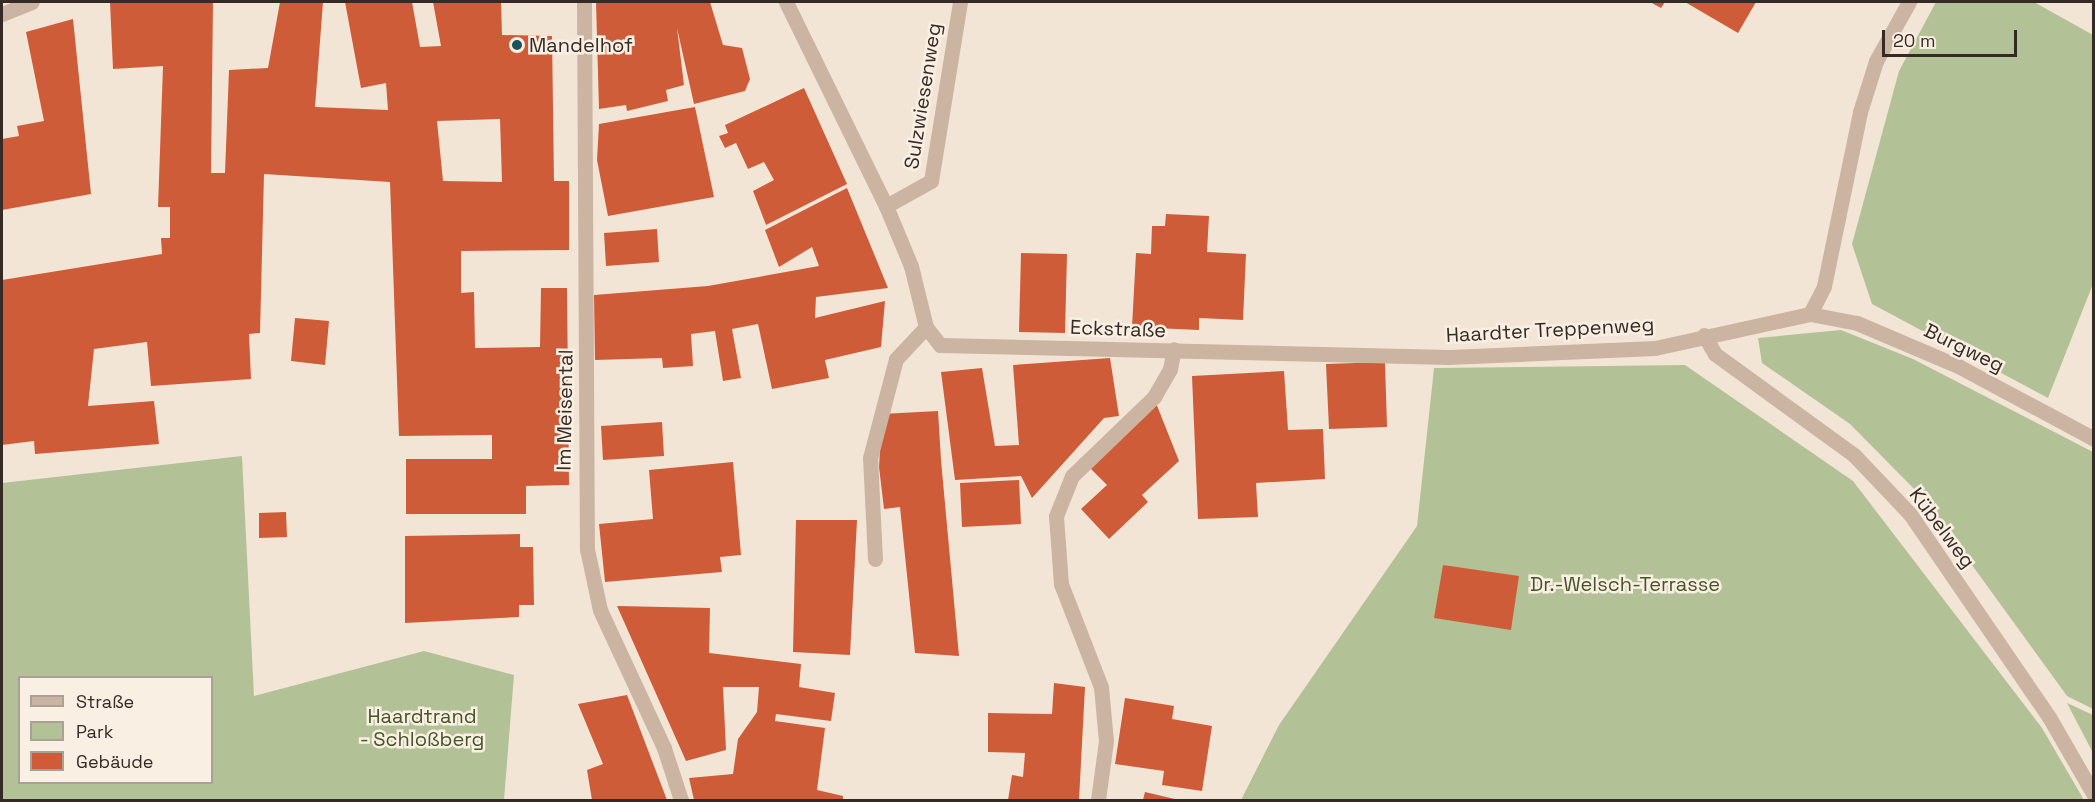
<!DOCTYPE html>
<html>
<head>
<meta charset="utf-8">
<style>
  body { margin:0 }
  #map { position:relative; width:2095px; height:802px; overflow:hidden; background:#f3e5d6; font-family:"Space Grotesk",sans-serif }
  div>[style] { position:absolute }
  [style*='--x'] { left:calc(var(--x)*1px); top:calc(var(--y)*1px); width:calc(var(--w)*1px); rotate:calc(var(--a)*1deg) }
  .green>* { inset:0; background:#b3c296 }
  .building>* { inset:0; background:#cf5c38 }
  .service>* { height:15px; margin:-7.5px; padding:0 7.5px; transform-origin:7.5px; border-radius:7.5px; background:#cbb5a2 }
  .minor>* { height:15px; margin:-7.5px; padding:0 7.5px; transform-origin:7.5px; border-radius:7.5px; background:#cbb5a2 }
  .tertiary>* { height:15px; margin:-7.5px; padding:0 7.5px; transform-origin:7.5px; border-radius:7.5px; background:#cbb5a2 }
  .dots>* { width:16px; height:16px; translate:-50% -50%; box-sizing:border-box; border:3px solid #faefe3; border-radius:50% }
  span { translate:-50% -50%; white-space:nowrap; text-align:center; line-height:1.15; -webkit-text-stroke:5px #faefe3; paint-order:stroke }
  .poi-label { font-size:20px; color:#352a25 }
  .left { translate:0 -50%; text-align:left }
  .street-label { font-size:20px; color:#352a25 }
  .park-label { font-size:20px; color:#445527 }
  .frame { position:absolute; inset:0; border:3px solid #352a25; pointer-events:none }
  .legend { position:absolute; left:18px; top:676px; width:195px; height:108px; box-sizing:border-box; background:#faefe3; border:2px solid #aba097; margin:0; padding:8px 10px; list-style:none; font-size:18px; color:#352a25 }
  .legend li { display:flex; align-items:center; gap:12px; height:30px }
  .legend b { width:30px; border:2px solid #aba097 }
  .scale { position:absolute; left:1882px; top:30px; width:135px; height:27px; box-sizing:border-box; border:3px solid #352a25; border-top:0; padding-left:8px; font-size:18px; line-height:21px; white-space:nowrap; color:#352a25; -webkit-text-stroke:4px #faefe3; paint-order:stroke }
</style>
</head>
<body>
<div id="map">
  <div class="green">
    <i style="clip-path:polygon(1936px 2px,2034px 2px,2093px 35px,2093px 284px,2048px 398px,1872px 304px,1852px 244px,1899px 71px)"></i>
    <i style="clip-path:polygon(1841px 330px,1913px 359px,2093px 452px,2093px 709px,2067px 696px,1924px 499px,1850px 424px,1762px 363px,1758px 338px)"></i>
    <i style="clip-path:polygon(1685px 365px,1853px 481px,2042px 728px,2084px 800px,1241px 800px,1279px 725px,1417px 526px,1434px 368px)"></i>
    <i style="clip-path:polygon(evenodd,242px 456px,254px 696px,424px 651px,514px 675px,504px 800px,2px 800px,2px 483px,242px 456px,20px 678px,212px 678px,212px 782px,20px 782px,20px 678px)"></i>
    <i style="clip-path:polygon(2067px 703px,2093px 715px,2093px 753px)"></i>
  </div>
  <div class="building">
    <i style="clip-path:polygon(evenodd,110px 2px,213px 2px,211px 173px,225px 173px,229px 70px,268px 68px,280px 2px,323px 2px,315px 107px,388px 110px,386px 83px,361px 88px,345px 2px,412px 2px,420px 47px,441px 46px,433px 2px,501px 2px,502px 35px,552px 36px,554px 181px,569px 181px,569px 250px,461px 251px,461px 293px,474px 292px,475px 348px,540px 347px,541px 288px,567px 288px,569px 485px,526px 486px,526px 514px,406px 514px,406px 459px,492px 459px,492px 435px,399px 436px,390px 182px,264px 174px,260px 333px,249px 334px,251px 379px,151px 386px,147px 342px,94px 349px,88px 406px,154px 401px,159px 444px,35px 454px,34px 441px,2px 445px,2px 280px,162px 254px,161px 238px,170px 238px,170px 207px,158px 207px,163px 66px,113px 69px,110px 2px,500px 119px,502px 182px,443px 181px,437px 121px,500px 119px)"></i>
    <i style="clip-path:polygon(596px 2px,710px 2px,723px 45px,742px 48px,750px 79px,745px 91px,694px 104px,677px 28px,684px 85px,666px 90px,668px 101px,627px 111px,626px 105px,599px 109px)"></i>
    <i style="clip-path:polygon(1650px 2px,1665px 2px,1661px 8px)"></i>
    <i style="clip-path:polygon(1685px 2px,1756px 2px,1738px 33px)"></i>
    <i style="clip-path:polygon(73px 19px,91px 194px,2px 210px,2px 139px,19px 136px,17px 126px,44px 121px,26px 32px)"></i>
    <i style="clip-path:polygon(804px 88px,847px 184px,766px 225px,753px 191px,774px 180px,764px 162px,748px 169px,736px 143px,725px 148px,719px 136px,728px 133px,725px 125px)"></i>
    <i style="clip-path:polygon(695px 107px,714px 197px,608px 216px,597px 160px,599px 124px)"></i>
    <i style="clip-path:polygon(847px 188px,888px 288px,816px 297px,815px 318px,885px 301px,881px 347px,825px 360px,829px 378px,772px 389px,758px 324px,732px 329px,741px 378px,723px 381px,715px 331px,691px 334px,693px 366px,663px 368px,662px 358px,595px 360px,594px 295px,708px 286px,819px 266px,812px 247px,779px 267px,765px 230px)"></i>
    <i style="clip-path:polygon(1166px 214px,1209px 216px,1207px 252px,1246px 254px,1243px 320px,1199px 318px,1199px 330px,1132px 327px,1136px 253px,1151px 254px,1152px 226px,1165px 226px)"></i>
    <i style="clip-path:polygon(657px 229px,659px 262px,606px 266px,604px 233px)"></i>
    <i style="clip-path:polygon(1021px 253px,1067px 254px,1065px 333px,1019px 332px)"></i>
    <i style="clip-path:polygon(295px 318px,329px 321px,325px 365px,291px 361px)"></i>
    <i style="clip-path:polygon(1110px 358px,1119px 416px,1104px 418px,1032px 498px,1021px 476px,955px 480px,941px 372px,982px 368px,995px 446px,1019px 445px,1013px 365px)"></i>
    <i style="clip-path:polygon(1385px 362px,1387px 427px,1329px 429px,1326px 364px)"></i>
    <i style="clip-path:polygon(1284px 371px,1288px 430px,1323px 429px,1325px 479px,1256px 483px,1258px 517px,1198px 519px,1192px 376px)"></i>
    <i style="clip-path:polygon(1156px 403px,1179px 461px,1142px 495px,1148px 502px,1109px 539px,1081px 509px,1107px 485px,1088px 466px)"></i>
    <i style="clip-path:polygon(938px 411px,941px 460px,959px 656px,915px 653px,900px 507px,884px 509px,879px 467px,882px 414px)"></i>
    <i style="clip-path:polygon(662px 422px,664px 456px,603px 460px,601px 426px)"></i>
    <i style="clip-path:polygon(733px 462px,741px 555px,720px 557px,722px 572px,605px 582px,599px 524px,653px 519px,649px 470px)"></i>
    <i style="clip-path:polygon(1019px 480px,1021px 524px,962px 527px,960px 483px)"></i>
    <i style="clip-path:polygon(286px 512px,287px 537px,259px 538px,259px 513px)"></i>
    <i style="clip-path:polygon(796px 520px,857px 520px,850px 655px,793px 652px)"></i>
    <i style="clip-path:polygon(520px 534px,520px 547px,533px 547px,534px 605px,519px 605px,519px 617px,405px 623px,405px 536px)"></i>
    <i style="clip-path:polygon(1443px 565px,1519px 576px,1511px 630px,1434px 618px)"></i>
    <i style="clip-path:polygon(617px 606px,710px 608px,709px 653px,801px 664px,799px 687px,835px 693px,831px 721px,776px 714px,775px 721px,825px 728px,817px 790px,843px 796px,843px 800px,694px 800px,689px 778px,733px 774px,738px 739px,757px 712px,759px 687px,723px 687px,726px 750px,686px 761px)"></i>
    <i style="clip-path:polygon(1054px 683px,1085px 687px,1079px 800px,1008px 800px,1012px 775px,1023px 777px,1025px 753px,988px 752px,988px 713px,1052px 714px)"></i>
    <i style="clip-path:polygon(627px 695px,667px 800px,592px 800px,587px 770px,603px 764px,578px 704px)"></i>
    <i style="clip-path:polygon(1125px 698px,1174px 706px,1172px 719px,1212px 726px,1202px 791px,1162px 785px,1164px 771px,1115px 764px)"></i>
    <i style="clip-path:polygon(1145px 792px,1179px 800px,1143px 800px)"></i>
  </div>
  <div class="service">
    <i style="--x:886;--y:206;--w:51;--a:-29.1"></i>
    <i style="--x:931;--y:181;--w:181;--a:-80.8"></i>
    <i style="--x:1810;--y:314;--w:48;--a:10.8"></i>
    <i style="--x:1857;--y:323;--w:112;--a:23.1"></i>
    <i style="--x:1960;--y:367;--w:152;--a:28.2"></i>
    <i style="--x:875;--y:559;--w:101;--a:-92.8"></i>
    <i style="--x:870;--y:458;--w:102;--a:-75.3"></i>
    <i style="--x:896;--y:359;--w:44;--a:-46.8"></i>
  </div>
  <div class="minor">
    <i style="--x:584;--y:2;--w:547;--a:89.69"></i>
    <i style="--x:587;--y:549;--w:62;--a:78"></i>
    <i style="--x:600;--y:610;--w:152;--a:65.1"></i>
    <i style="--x:664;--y:748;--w:55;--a:71.9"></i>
    <i style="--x:786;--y:2;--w:227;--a:63.9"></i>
    <i style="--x:886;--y:206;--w:65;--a:67.4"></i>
    <i style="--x:911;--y:266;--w:63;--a:76.2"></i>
    <i style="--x:926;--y:327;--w:23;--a:52"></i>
    <i style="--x:940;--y:345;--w:509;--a:1.35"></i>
    <i style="--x:1449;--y:357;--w:206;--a:-2.5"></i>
    <i style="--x:1655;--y:348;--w:159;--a:-12.4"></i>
    <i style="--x:1810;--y:314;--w:31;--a:-63"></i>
    <i style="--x:1824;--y:286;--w:178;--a:-78.3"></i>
    <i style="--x:1860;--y:112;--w:53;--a:-72.6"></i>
    <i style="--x:1876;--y:61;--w:68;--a:-60.8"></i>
    <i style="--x:1704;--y:335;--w:22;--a:60"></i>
    <i style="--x:1715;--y:354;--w:172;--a:36"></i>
    <i style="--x:1854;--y:455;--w:81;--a:46.5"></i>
    <i style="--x:1910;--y:514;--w:246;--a:55.6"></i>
    <i style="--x:2049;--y:717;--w:90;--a:60"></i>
    <i style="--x:1098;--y:800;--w:60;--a:-82.3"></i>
    <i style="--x:1106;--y:741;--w:54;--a:-95.3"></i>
    <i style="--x:1101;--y:687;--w:110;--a:-111.2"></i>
    <i style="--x:1061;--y:584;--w:68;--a:-94.2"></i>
    <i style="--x:1056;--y:516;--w:43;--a:-68.2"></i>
    <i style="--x:1072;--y:476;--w:114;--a:-43.9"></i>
    <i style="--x:1154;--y:397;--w:32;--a:-60"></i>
    <i style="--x:1170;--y:369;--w:20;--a:-79"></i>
  </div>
  <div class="tertiary">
    <i style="--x:2;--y:14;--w:32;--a:-22"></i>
  </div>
  <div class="dots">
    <i style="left:517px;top:45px;background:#185559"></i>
  </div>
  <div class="poi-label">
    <span class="left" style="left:529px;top:45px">Mandelhof</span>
  </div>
  <div class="street-label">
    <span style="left:923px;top:96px;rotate:-81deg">Sulzwiesenweg</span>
    <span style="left:1118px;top:329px;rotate:2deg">Eckstraße</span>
    <span style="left:1550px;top:330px;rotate:-3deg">Haardter Treppenweg</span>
    <span style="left:1964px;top:348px;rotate:26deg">Burgweg</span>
    <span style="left:565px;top:410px;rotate:-89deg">Im Meisental</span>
    <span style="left:1942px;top:528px;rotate:53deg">Kübelweg</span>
  </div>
  <div class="park-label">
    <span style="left:1625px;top:584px">Dr.-Welsch-Terrasse</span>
    <span style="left:422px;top:728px">Haardtrand<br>- Schloßberg</span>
  </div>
  <div class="frame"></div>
  <ul class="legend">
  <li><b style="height:8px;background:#cbb5a2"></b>Straße</li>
  <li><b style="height:16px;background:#b3c296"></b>Park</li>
  <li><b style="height:16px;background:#cf5c38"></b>Gebäude</li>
  </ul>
  <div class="scale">20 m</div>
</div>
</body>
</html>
